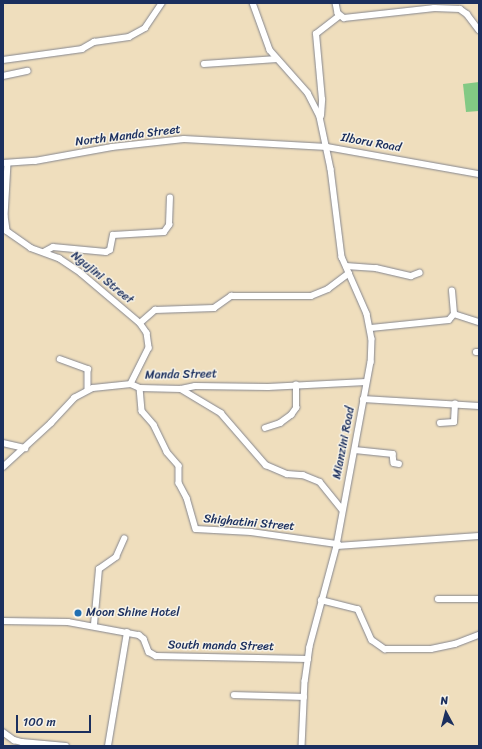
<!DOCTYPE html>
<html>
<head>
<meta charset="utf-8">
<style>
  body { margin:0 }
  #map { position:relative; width:482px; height:749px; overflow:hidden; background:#efdebd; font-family:Sriracha,sans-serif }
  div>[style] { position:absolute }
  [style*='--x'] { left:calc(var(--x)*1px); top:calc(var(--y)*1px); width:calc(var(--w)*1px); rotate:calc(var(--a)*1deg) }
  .green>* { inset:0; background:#83c984 }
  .roads { filter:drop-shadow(0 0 1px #85868e) drop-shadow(0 0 1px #85868e) }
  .minor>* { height:5.5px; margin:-2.75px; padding:0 2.75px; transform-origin:2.75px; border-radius:2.75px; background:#fff }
  .dots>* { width:11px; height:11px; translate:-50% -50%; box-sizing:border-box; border:2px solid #f7f3e8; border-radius:50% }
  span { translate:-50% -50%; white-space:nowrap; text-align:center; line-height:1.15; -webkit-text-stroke:3px #f7f3e8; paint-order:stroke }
  .street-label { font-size:12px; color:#1b2f5e }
  .poi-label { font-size:12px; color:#1b2f5e }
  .left { translate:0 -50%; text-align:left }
  .frame { position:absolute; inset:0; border:4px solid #1b2f5e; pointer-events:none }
  .north { position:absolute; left:426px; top:693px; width:40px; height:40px; -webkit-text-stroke:3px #f7f3e8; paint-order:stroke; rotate:353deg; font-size:11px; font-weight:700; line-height:16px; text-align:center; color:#1b2f5e }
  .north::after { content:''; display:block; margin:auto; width:14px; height:18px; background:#1b2f5e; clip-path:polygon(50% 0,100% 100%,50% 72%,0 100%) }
  .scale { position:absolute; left:16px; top:715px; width:75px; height:18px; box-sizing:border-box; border:2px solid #1b2f5e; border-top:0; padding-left:5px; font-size:12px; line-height:14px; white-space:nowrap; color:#1b2f5e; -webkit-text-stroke:3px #f7f3e8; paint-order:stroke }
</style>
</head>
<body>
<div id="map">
  <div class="green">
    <i style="clip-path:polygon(479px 82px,479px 111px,466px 112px,463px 84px)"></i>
  </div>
  <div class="roads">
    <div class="minor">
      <i style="--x:253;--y:3;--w:50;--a:70.1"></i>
      <i style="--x:270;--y:50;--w:57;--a:48.5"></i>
      <i style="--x:308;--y:93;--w:27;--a:63"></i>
      <i style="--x:320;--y:117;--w:53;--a:78.1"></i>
      <i style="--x:331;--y:169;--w:89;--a:82.9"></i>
      <i style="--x:342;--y:257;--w:62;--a:66.3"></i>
      <i style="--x:367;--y:314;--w:25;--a:79"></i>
      <i style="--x:372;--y:339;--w:23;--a:92"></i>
      <i style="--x:371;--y:362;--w:187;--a:100.5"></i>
      <i style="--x:337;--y:546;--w:105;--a:105"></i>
      <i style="--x:310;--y:647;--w:34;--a:98"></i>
      <i style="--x:305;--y:681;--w:65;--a:92.6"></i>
      <i style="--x:336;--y:3;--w:10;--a:79"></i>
      <i style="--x:338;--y:13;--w:8;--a:40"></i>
      <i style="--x:344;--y:18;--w:91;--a:-6.3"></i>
      <i style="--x:434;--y:8;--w:26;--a:2"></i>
      <i style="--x:460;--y:9;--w:9;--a:36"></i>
      <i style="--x:467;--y:14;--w:20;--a:53"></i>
      <i style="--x:3;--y:60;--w:80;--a:-7.9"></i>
      <i style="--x:82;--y:49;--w:14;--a:-30"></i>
      <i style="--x:94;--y:42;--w:35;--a:-8"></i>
      <i style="--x:129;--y:37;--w:18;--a:-29"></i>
      <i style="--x:145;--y:28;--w:30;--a:-56"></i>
      <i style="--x:204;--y:64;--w:73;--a:-3.9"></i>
      <i style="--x:3;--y:76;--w:25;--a:-12"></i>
      <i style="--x:321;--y:116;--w:16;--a:-86"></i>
      <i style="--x:322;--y:100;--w:66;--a:-95.2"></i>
      <i style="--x:316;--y:34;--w:29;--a:-38"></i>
      <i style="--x:3;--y:163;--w:32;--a:-4"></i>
      <i style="--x:35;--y:161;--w:78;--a:-10.3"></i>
      <i style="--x:112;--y:147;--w:72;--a:-6.3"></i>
      <i style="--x:184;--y:139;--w:143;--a:3.2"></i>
      <i style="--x:327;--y:147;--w:154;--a:10.1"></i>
      <i style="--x:8;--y:163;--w:53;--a:93.2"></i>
      <i style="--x:5;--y:216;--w:15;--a:82"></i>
      <i style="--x:7;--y:231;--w:29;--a:35"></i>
      <i style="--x:31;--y:248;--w:30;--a:20"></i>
      <i style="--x:59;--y:258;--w:27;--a:34"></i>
      <i style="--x:81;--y:273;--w:77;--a:40.3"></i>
      <i style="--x:140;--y:323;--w:12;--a:55"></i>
      <i style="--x:147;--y:333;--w:15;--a:82"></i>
      <i style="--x:149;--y:348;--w:40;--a:116.6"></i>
      <i style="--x:44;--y:252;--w:10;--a:-29"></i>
      <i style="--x:53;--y:247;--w:53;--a:5.4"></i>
      <i style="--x:106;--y:252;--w:4;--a:-27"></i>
      <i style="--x:110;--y:250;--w:15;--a:-79"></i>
      <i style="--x:113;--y:235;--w:51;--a:-3.4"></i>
      <i style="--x:164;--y:232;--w:9;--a:-54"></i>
      <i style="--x:169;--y:225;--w:27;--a:-88"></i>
      <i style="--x:346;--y:266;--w:30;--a:4"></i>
      <i style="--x:376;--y:268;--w:36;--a:13"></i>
      <i style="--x:411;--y:276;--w:9;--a:-21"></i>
      <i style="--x:454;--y:314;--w:26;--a:18"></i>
      <i style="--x:140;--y:323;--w:20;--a:-41"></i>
      <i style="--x:155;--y:310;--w:59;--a:-1.9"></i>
      <i style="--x:214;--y:308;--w:21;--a:-35"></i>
      <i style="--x:231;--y:296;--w:80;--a:0"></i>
      <i style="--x:311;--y:296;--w:18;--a:-22"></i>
      <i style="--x:328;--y:289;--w:26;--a:-37"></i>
      <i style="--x:371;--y:328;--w:78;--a:-5.9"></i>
      <i style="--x:449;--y:320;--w:8;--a:-50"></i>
      <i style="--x:454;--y:314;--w:23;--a:-95"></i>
      <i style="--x:476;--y:352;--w:3;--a:0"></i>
      <i style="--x:60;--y:359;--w:30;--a:20"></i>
      <i style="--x:88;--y:369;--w:21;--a:90"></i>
      <i style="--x:140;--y:388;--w:23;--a:85"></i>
      <i style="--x:142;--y:411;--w:18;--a:49"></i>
      <i style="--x:154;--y:425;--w:30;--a:64"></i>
      <i style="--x:167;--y:452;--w:18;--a:49"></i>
      <i style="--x:179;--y:466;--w:17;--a:90"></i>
      <i style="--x:179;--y:483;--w:17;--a:62"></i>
      <i style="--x:187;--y:498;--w:32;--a:74"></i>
      <i style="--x:196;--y:529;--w:55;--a:3.1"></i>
      <i style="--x:251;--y:532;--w:88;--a:7.9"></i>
      <i style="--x:181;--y:389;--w:47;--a:31"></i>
      <i style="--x:221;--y:413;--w:69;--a:49.1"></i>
      <i style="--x:266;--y:465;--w:23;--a:23"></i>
      <i style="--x:287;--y:474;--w:16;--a:4"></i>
      <i style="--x:303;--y:475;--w:18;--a:22"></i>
      <i style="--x:320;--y:482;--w:35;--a:51"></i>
      <i style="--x:363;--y:399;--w:116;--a:3.5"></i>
      <i style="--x:440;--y:423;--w:14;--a:-4"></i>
      <i style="--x:454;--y:422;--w:18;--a:-87"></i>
      <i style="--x:265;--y:428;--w:16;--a:-18"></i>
      <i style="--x:280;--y:423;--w:14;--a:-36"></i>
      <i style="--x:291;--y:415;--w:9;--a:-54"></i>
      <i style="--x:296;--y:408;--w:23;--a:-90"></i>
      <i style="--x:3;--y:443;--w:23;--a:13"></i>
      <i style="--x:355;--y:450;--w:38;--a:6"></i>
      <i style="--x:393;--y:454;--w:9;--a:84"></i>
      <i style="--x:394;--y:463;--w:5;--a:11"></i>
      <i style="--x:3;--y:467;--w:65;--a:-42.5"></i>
      <i style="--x:51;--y:423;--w:34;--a:-47"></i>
      <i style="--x:74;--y:398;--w:21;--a:-28"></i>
      <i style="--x:93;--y:388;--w:38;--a:-6"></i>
      <i style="--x:131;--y:384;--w:10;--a:24"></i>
      <i style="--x:140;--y:388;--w:41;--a:1.4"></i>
      <i style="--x:181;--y:389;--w:14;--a:-12"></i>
      <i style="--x:195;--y:386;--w:73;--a:0.8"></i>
      <i style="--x:268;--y:387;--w:98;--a:-2.9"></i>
      <i style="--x:337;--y:546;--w:142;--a:-4"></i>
      <i style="--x:438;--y:599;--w:41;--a:0"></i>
      <i style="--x:321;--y:600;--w:38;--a:14"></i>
      <i style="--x:358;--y:609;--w:34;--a:66"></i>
      <i style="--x:372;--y:640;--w:16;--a:35"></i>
      <i style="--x:385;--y:649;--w:46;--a:0"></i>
      <i style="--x:431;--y:649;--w:25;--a:-12"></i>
      <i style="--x:455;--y:644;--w:26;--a:-21"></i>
      <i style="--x:3;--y:621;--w:65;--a:0.9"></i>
      <i style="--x:68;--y:622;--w:72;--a:10.4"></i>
      <i style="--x:139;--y:635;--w:6;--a:39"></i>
      <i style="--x:144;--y:639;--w:14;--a:69"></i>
      <i style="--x:149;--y:652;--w:8;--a:30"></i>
      <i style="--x:156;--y:656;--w:152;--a:1.1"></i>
      <i style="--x:94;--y:625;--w:56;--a:-84.9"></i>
      <i style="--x:99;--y:569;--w:21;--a:-35"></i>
      <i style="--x:116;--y:557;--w:20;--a:-66"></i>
      <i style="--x:234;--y:695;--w:70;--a:1.6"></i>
      <i style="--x:3;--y:732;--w:14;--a:36"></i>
      <i style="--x:14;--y:740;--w:8;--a:14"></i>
      <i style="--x:22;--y:742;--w:44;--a:5.2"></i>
      <i style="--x:108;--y:746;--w:115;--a:-80.5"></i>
    </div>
  </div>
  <div class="dots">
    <i style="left:78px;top:613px;background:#1f6fb2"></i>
  </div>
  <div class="street-label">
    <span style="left:128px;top:136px;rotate:-7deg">North Manda Street</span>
    <span style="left:371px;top:143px;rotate:10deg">Ilboru Road</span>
    <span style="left:102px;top:278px;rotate:39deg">Ngujini Street</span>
    <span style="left:181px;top:375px;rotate:-1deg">Manda Street</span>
    <span style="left:344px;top:443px;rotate:-79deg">Mianzini Road</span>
    <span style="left:249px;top:523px;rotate:5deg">Shighatini Street</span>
    <span style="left:221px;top:646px;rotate:1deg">South manda Street</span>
  </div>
  <div class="poi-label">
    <span class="left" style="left:86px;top:613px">Moon Shine Hotel</span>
  </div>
  <div class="frame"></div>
  <div class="north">N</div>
  <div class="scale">100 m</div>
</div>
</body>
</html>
